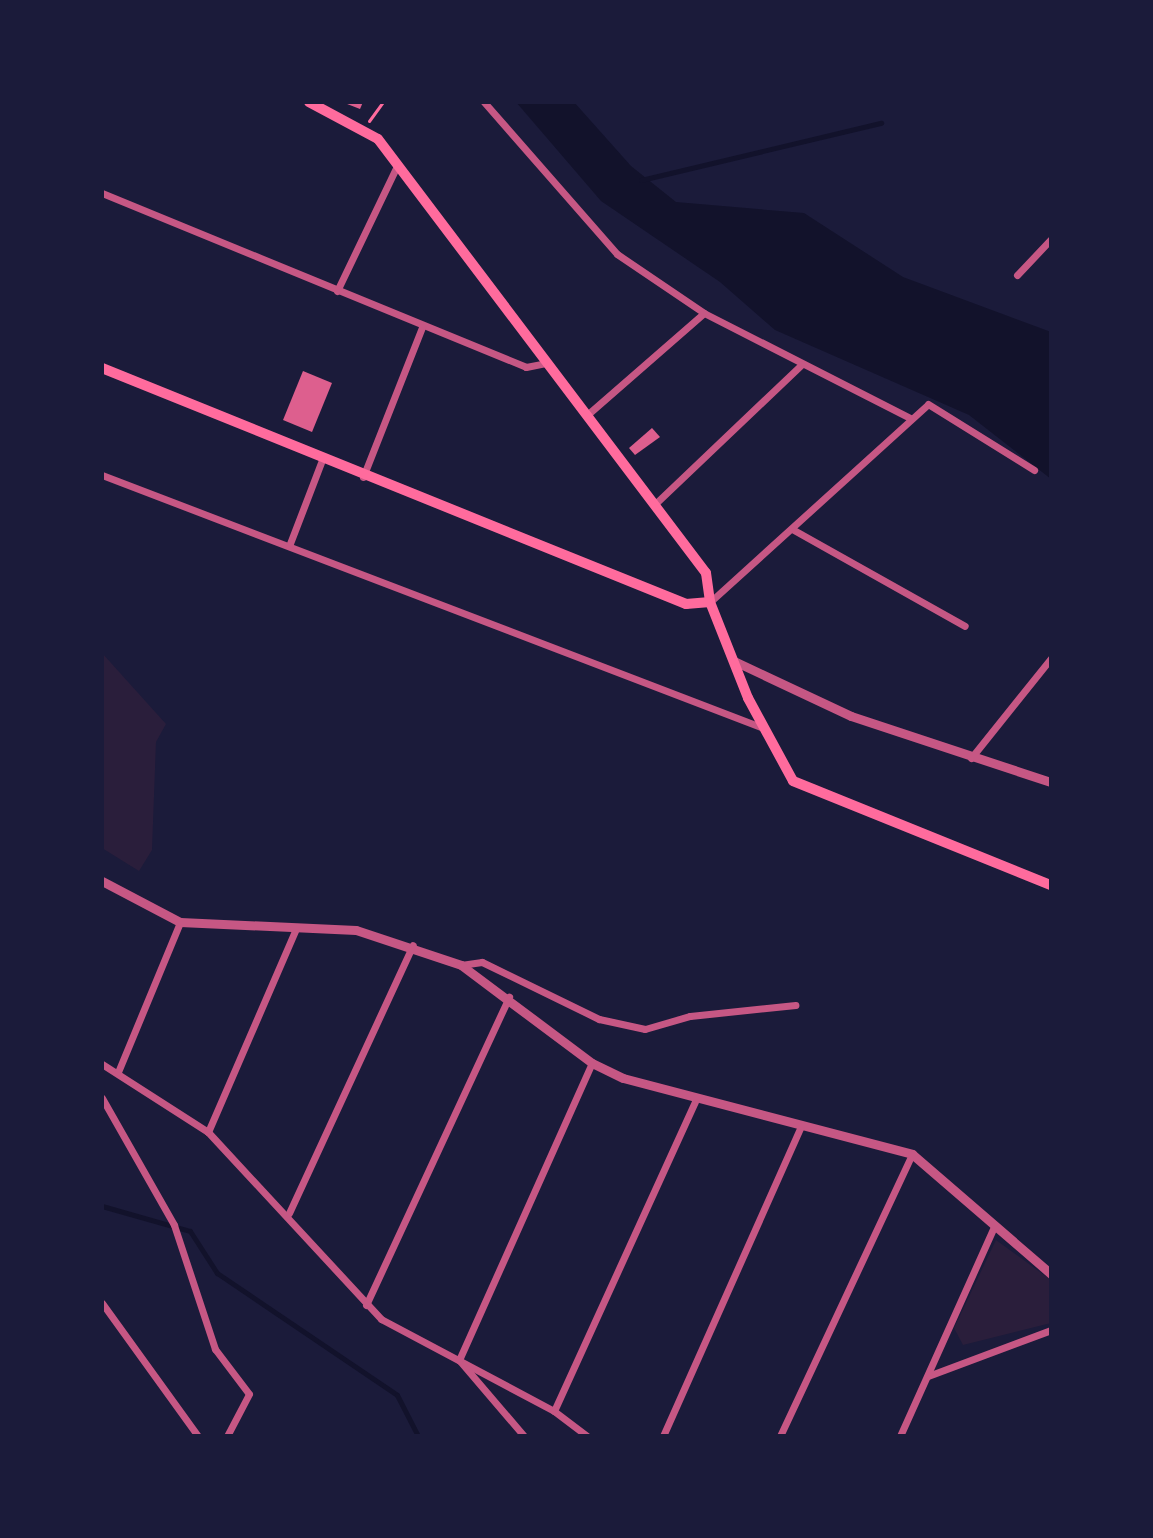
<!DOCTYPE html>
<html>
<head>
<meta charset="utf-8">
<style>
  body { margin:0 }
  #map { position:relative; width:1153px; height:1538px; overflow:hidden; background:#1b1b3a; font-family:Arial,sans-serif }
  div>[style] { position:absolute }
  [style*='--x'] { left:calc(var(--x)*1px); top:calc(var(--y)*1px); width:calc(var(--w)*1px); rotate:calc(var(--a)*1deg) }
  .green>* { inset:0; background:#2a1e3b }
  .water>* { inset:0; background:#12122b }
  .stream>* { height:5px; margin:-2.5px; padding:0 2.5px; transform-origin:2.5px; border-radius:2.5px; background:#12122b }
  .building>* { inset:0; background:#dd5f8e }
  .path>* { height:3px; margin:-1.5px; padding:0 1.5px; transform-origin:1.5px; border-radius:1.5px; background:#ff6b9d }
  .minor>* { height:7px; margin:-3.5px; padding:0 3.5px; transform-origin:3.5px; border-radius:3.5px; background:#c65784 }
  .tertiary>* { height:9px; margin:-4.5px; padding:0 4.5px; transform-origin:4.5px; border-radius:4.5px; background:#c65784 }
  .secondary>* { height:10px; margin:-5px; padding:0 5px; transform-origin:5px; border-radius:5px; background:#ff6b9d }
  span { translate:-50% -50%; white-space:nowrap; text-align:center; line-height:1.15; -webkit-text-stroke:7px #1b1b3a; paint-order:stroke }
  .frame { position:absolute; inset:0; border:104px solid #1b1b3a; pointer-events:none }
</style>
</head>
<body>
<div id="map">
  <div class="green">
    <i style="clip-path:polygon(102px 653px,166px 724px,156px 742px,152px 850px,139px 871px,102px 848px)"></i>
    <i style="clip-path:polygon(996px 1240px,1051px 1280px,1051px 1323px,963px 1345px,954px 1328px)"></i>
  </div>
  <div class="water">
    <i style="clip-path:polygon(516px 102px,574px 102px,631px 166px,676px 202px,804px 213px,903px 277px,1051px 332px,1051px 479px,969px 415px,775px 330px,720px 282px,601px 201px)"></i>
  </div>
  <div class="stream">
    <i style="--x:641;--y:180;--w:247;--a:-13.4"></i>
    <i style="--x:102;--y:1206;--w:91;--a:15.9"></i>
    <i style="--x:190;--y:1231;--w:50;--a:57.3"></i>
    <i style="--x:217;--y:1273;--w:217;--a:34.1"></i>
    <i style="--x:397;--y:1395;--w:46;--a:62.9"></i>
  </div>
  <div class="building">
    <i style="clip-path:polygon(342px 102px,363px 102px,360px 109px)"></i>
    <i style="clip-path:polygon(303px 371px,332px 383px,312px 432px,283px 420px)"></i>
    <i style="clip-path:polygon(652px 428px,660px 437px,635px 455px,629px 448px)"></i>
  </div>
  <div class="path">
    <i style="--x:369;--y:121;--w:24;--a:-54"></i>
  </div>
  <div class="minor">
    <i style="--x:484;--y:102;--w:202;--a:48.8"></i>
    <i style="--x:617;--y:254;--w:105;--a:34.1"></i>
    <i style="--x:704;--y:313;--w:231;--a:27"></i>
    <i style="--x:102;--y:193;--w:458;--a:22.3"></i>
    <i style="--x:526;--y:367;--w:20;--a:-11"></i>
    <i style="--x:1017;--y:275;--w:50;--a:-46.6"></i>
    <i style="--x:337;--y:291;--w:139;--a:-64.4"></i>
    <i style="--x:587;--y:415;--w:155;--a:-41.1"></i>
    <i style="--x:102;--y:475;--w:706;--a:20.93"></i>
    <i style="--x:363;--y:477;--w:161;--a:-68.5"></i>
    <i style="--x:655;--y:504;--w:202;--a:-43.6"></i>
    <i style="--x:792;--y:529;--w:198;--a:29.3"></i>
    <i style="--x:289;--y:546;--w:92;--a:-69"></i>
    <i style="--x:710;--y:602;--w:294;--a:-42.2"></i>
    <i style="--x:928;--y:404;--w:125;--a:31.9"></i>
    <i style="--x:971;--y:758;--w:128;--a:-51.3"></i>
    <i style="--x:461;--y:965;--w:21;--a:-8"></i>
    <i style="--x:482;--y:962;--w:130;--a:26"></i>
    <i style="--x:599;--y:1019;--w:47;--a:12.3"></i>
    <i style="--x:645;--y:1029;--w:47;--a:-16.1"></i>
    <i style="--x:690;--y:1016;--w:106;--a:-6"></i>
    <i style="--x:102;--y:1064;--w:126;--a:32.7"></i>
    <i style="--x:208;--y:1132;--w:255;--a:47.2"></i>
    <i style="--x:381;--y:1319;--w:196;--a:28"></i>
    <i style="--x:554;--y:1411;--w:41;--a:37.1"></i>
    <i style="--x:118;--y:1072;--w:162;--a:-67.5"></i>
    <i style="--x:102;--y:1098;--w:146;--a:60.4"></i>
    <i style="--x:174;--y:1225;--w:131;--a:71.7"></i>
    <i style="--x:215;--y:1349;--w:56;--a:52.9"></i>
    <i style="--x:249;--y:1394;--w:47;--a:117.6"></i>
    <i style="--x:208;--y:1132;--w:221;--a:-66.6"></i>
    <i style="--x:289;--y:1213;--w:295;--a:-65.2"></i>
    <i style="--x:102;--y:1303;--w:164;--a:54.2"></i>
    <i style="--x:366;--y:1305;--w:340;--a:-65.1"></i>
    <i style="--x:928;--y:1376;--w:131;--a:-20.5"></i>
    <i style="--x:554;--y:1411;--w:342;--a:-65.5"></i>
    <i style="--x:524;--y:1436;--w:100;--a:-130.5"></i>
    <i style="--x:459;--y:1360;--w:325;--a:-65.9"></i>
    <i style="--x:663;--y:1436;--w:339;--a:-66"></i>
    <i style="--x:780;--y:1436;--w:311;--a:-64.9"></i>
    <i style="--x:900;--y:1436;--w:231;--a:-65.8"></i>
  </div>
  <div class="tertiary">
    <i style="--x:734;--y:661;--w:129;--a:25.2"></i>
    <i style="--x:851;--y:716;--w:211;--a:18.3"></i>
    <i style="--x:102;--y:881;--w:88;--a:27.7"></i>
    <i style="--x:180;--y:922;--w:176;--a:2.6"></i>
    <i style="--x:356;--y:930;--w:111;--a:18.4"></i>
    <i style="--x:461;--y:965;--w:164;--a:36.8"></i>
    <i style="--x:592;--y:1063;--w:34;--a:26"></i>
    <i style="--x:623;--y:1078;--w:299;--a:14.7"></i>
    <i style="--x:912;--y:1154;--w:184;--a:40.8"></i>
  </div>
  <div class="secondary">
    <i style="--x:309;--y:102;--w:78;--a:28.2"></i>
    <i style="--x:378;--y:139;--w:544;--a:52.92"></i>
    <i style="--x:706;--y:573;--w:29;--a:82"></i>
    <i style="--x:710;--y:602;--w:103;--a:68.4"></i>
    <i style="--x:748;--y:698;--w:94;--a:61.5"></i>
    <i style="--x:793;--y:781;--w:278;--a:22"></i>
    <i style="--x:102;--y:368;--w:630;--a:22"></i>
    <i style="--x:686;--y:604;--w:24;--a:-5"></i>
  </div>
  <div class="frame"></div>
</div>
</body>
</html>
